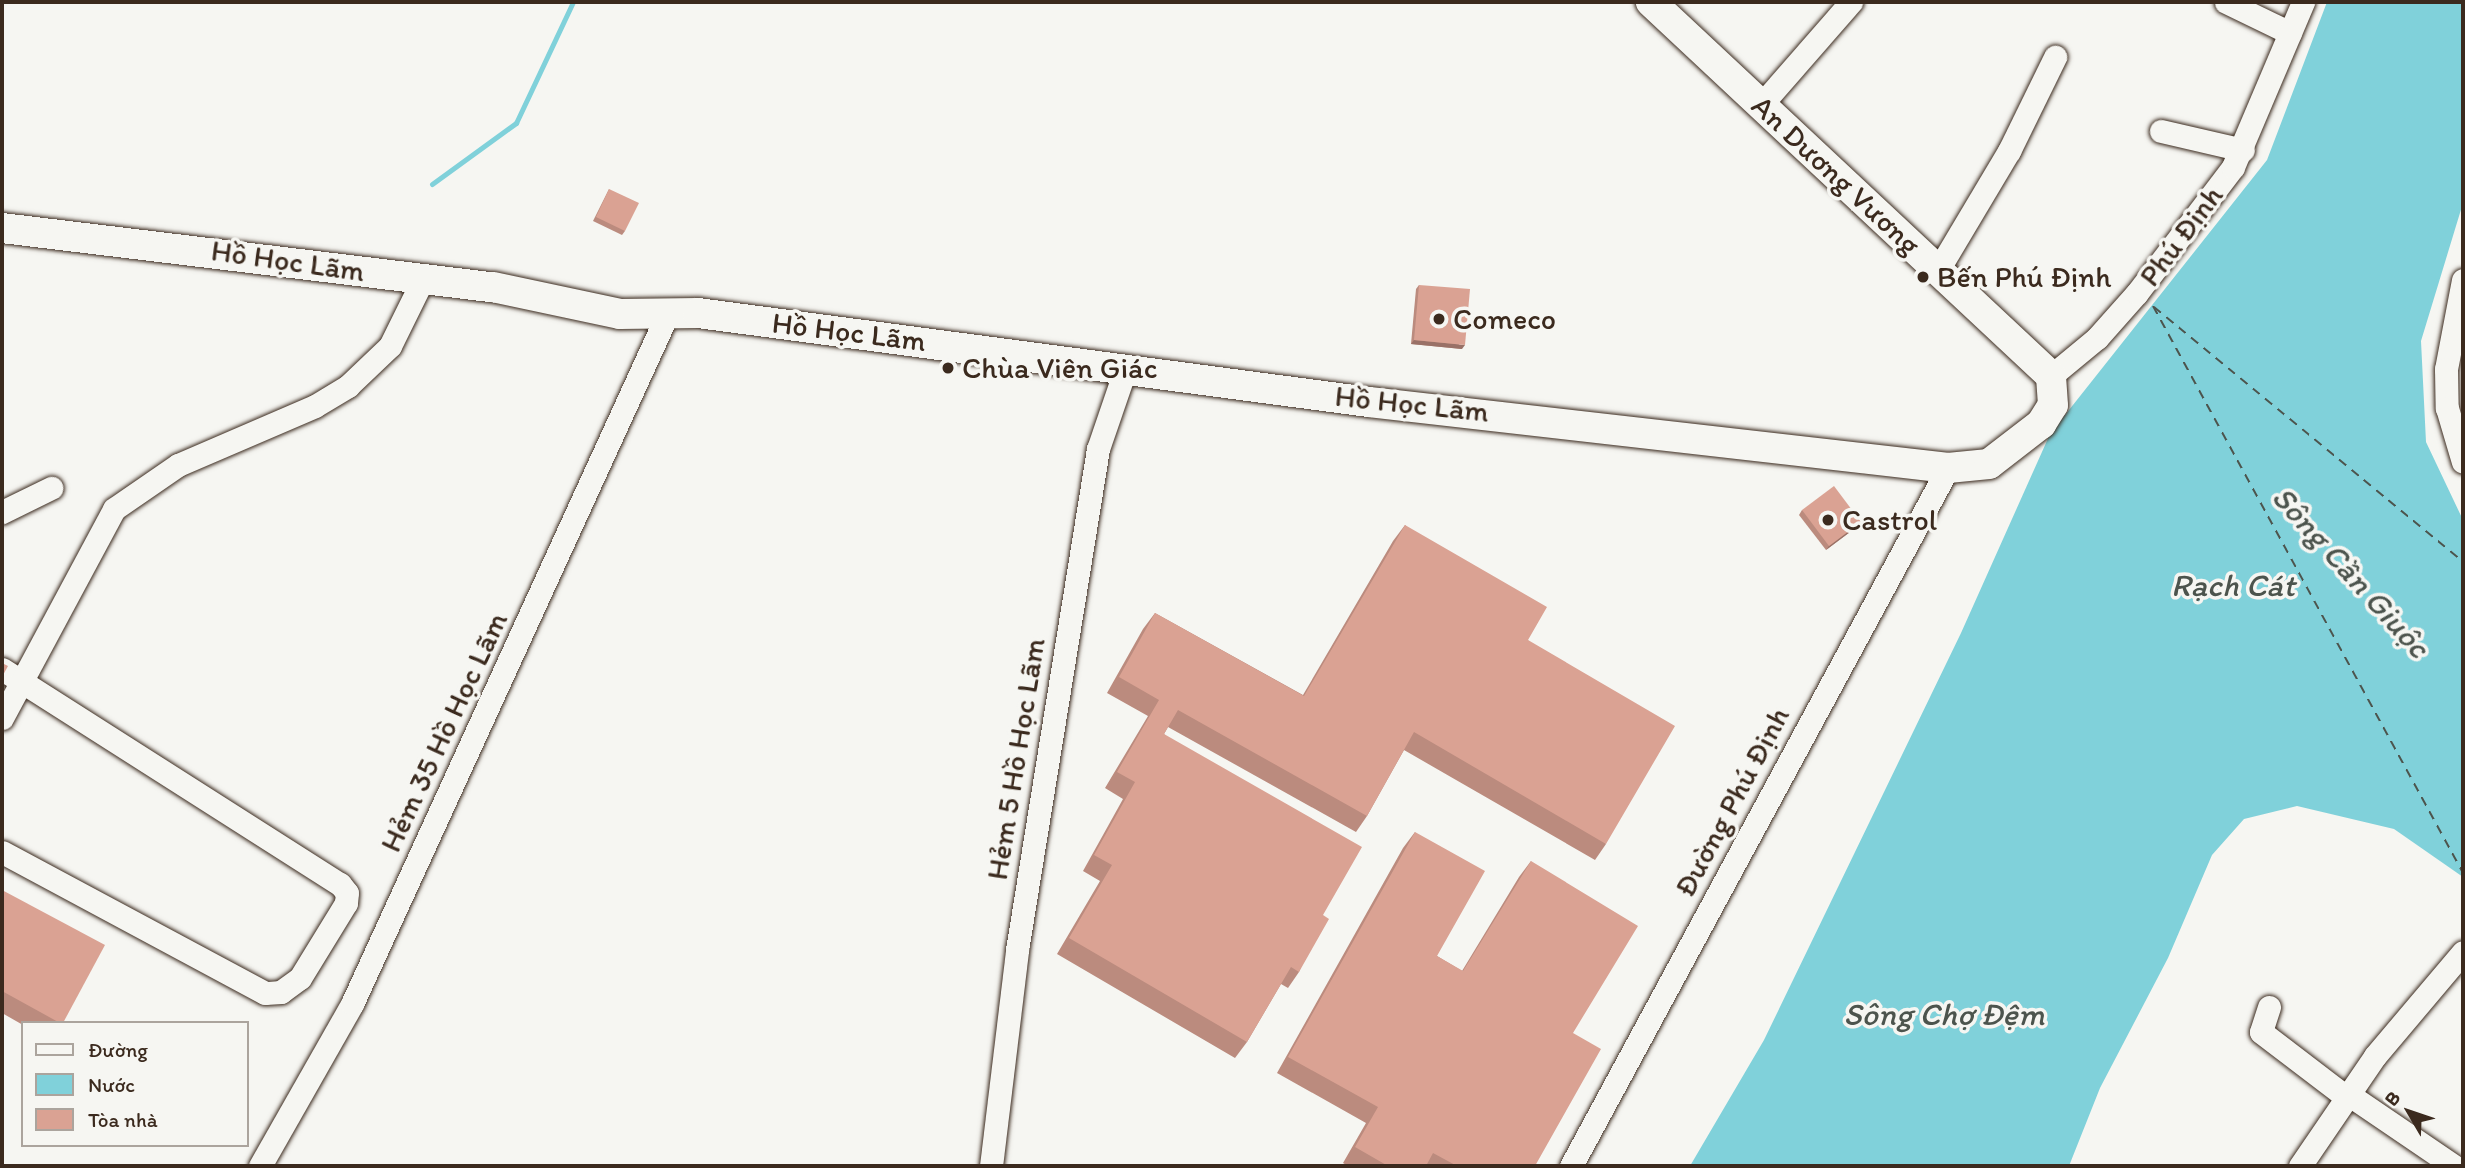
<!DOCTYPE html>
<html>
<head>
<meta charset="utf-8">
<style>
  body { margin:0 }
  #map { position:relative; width:2465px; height:1168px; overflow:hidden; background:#f6f6f2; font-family:Itim,sans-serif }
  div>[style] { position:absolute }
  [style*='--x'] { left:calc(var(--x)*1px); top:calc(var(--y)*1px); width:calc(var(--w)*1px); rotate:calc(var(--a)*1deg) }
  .water>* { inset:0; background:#80d1da }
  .stream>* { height:5px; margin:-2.5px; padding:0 2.5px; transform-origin:2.5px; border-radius:2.5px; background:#80d1da }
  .ferry>* { height:2px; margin-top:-1px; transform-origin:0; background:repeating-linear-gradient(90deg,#4c544d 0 9px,transparent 0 16px) }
  .roads { filter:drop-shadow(0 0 2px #3b2a1e) drop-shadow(0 0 2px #3b2a1e) }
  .minor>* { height:23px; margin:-11.5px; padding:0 11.5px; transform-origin:11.5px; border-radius:11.5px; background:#f6f6f2 }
  .major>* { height:30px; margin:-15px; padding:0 15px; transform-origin:15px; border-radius:15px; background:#f6f6f2 }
  .wall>* { inset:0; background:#bb8b7e }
  .shaded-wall>* { inset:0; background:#997167 }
  .building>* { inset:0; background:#daa293 }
  .dots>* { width:19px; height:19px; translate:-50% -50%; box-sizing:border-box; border:4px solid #f6f6f2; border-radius:50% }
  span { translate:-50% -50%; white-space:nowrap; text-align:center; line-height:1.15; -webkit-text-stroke:7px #f6f6f2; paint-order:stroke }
  .street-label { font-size:30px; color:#3b2a1e }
  .poi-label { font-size:30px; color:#3b2a1e }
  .left { translate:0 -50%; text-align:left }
  .water-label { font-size:32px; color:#4c544d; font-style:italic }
  .frame { position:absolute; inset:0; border:4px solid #3b2a1e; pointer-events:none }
  .legend { position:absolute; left:21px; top:1021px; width:228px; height:126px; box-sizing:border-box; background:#f6f6f2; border:2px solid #aba49d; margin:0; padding:9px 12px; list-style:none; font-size:21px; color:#3b2a1e }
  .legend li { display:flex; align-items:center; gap:14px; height:35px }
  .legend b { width:35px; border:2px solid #aba49d }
  .north { position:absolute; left:2374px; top:1077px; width:70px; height:70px; -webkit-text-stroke:5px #f6f6f2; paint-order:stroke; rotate:309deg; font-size:19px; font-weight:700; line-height:28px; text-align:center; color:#3b2a1e }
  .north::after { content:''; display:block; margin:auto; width:24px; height:32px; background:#3b2a1e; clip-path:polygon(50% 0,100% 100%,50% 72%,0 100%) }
</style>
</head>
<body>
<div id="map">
  <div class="water">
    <i style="clip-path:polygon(2327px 2px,2463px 2px,2463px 203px,2421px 341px,2426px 442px,2463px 520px,2463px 877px,2394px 829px,2297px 806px,2244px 819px,2212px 855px,2168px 958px,2100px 1088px,2069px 1166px,1690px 1166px,1764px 1040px,1961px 633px,2050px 434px,2267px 160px)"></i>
  </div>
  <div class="stream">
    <i style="--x:432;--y:184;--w:104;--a:-36"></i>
    <i style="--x:516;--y:123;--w:134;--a:-64.8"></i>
  </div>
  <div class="ferry">
    <i style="--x:2153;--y:306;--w:646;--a:61.33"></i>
    <i style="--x:2154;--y:307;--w:401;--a:39.5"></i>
  </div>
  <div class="roads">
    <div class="minor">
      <i style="--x:2226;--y:2;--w:71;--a:25.8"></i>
      <i style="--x:1761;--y:105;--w:137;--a:-48.9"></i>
      <i style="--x:2161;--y:131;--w:84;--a:13"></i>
      <i style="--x:1938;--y:270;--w:139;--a:-59.2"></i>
      <i style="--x:2009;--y:151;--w:105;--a:-63.9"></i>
      <i style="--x:2463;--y:280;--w:91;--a:100.8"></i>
      <i style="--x:2446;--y:369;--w:39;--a:89"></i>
      <i style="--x:2447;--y:408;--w:56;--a:73.5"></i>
      <i style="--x:2051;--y:376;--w:60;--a:-39.6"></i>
      <i style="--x:2097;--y:338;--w:60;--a:-48.4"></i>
      <i style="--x:2137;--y:293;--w:158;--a:-52.7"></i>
      <i style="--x:2233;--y:167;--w:179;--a:-67"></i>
      <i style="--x:2;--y:512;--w:55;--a:-26.1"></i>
      <i style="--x:2;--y:669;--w:401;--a:32.5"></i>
      <i style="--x:340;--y:884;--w:11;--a:52"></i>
      <i style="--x:347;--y:893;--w:10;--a:96"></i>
      <i style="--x:346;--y:903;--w:88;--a:121.5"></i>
      <i style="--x:300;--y:978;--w:24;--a:144"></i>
      <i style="--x:281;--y:992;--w:16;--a:176"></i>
      <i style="--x:265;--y:993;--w:298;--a:-151.8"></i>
      <i style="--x:2;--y:718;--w:237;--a:-61.8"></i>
      <i style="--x:114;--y:509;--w:78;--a:-34.5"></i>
      <i style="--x:178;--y:465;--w:149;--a:-23.3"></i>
      <i style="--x:315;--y:406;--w:39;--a:-31"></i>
      <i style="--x:348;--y:386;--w:58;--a:-43.6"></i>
      <i style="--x:390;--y:346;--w:75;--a:-63.8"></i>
      <i style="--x:2269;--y:1007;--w:26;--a:108"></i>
      <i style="--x:2261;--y:1032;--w:107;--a:37.4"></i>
      <i style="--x:2348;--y:1094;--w:128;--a:34.2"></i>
      <i style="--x:260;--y:1166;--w:186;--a:-60.4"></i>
      <i style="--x:352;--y:1004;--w:758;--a:-65.43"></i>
      <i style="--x:991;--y:1166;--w:218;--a:-83.1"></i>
      <i style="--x:1017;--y:950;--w:508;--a:-80.82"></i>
      <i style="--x:1098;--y:449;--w:87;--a:-71.1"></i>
      <i style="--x:1571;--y:1166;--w:793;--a:-61.63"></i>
      <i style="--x:2300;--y:1166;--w:133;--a:-55.7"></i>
      <i style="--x:2375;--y:1056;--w:136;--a:-49.8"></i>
    </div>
    <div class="major">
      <i style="--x:2;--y:228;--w:495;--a:6.9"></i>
      <i style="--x:493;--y:287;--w:130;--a:12"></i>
      <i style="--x:620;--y:314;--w:78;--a:-0.7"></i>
      <i style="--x:698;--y:313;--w:677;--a:7.56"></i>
      <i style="--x:1369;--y:402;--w:583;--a:6.5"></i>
      <i style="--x:1948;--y:468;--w:41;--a:-5.6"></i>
      <i style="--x:1989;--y:464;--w:66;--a:-37.6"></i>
      <i style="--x:2041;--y:424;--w:22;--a:-58"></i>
      <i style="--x:2053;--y:405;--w:29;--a:-94"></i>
      <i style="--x:2051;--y:376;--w:548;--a:-136.92"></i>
    </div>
  </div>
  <div class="wall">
    <i style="clip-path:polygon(609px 189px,625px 231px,622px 235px,593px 221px)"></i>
    <i style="clip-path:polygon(1419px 285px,1462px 349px,1411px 344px,1416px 289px)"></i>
    <i style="clip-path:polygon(1802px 510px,1858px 526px,1826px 550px,1799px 515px)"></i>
    <i style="clip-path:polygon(1405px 525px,1528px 640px,1606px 844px,1595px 860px,1404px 750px,1367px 816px,1356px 832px,1168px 727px,1164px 734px,1323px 915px,1299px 972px,1288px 988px,1281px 984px,1247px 1042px,1235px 1058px,1057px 954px,1100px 881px,1083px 871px,1123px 799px,1105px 788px,1148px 716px,1107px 693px,1143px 629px,1155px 613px,1303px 695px,1393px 541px)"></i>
    <i style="clip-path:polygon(1415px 832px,1437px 956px,1462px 971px,1519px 877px,1531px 861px,1573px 1033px,1535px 1166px,1348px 1166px,1343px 1163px,1366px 1123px,1277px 1073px,1403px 848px)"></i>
    <i style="clip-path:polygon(2px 890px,63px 1023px,23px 1023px,23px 1025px,2px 1013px)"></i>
  </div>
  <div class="shaded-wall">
    <i style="clip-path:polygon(1414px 340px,1465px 345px,1462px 349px,1411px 344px)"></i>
    <i style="clip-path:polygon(1861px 522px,1858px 526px,1826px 550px,1829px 546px)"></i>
  </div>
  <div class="building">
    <i style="clip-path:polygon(609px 189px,639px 203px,625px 231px,596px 217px)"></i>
    <i style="clip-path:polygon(1419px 285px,1470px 289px,1465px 345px,1414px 340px)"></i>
    <i style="clip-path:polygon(1834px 486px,1861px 522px,1829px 546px,1802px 510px)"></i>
    <i style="clip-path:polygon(1405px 525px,1547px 607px,1528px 640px,1675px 726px,1606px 844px,1414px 732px,1367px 816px,1178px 710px,1164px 734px,1362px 847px,1323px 915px,1329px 919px,1299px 972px,1291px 967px,1247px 1042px,1069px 938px,1112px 865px,1094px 855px,1135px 782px,1117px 772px,1159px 700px,1119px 677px,1155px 613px,1304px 696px)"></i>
    <i style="clip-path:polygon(2px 663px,8px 666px,2px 677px)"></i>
    <i style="clip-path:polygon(1415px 832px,1485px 871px,1437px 956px,1463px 971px,1531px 861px,1638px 926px,1573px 1033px,1601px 1049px,1535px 1166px,1457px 1166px,1433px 1153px,1426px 1166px,1388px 1166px,1355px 1147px,1378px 1107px,1288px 1057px)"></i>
    <i style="clip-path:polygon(2px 890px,105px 945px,63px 1023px,60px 1023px,2px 991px)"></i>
  </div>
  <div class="dots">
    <i style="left:1923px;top:277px;background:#3b2a1e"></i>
    <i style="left:1439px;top:319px;background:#3b2a1e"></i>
    <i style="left:948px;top:368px;background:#3b2a1e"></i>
    <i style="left:1828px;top:520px;background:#3b2a1e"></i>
  </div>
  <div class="street-label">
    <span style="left:1836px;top:175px;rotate:43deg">An Dương Vương</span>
    <span style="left:2181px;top:236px;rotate:-53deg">Phú Định</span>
    <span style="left:288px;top:261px;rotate:8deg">Hồ Học Lãm</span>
    <span style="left:849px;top:332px;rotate:7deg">Hồ Học Lãm</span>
    <span style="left:1412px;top:404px;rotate:6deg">Hồ Học Lãm</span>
    <span style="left:444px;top:732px;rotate:-65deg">Hẻm 35 Hồ Học Lãm</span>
    <span style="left:1016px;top:759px;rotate:-81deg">Hẻm 5 Hồ Học Lãm</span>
    <span style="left:1732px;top:802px;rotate:-62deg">Đường Phú Định</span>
  </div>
  <div class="poi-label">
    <span class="left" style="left:1937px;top:277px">Bến Phú Định</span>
    <span class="left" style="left:1453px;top:319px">Comeco</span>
    <span class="left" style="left:962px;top:368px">Chùa Viên Giác</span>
    <span class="left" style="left:1842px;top:520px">Castrol</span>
  </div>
  <div class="water-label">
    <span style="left:2351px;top:572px;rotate:48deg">Sông Cần Giuộc</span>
    <span style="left:2233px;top:585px">Rạch Cát</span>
    <span style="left:1944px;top:1014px">Sông Chợ Đệm</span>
  </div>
  <div class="frame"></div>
  <ul class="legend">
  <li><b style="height:9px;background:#f6f6f2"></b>Đường</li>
  <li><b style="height:19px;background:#80d1da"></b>Nước</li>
  <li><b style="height:19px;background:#daa293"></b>Tòa nhà</li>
  </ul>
  <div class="north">B</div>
</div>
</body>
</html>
